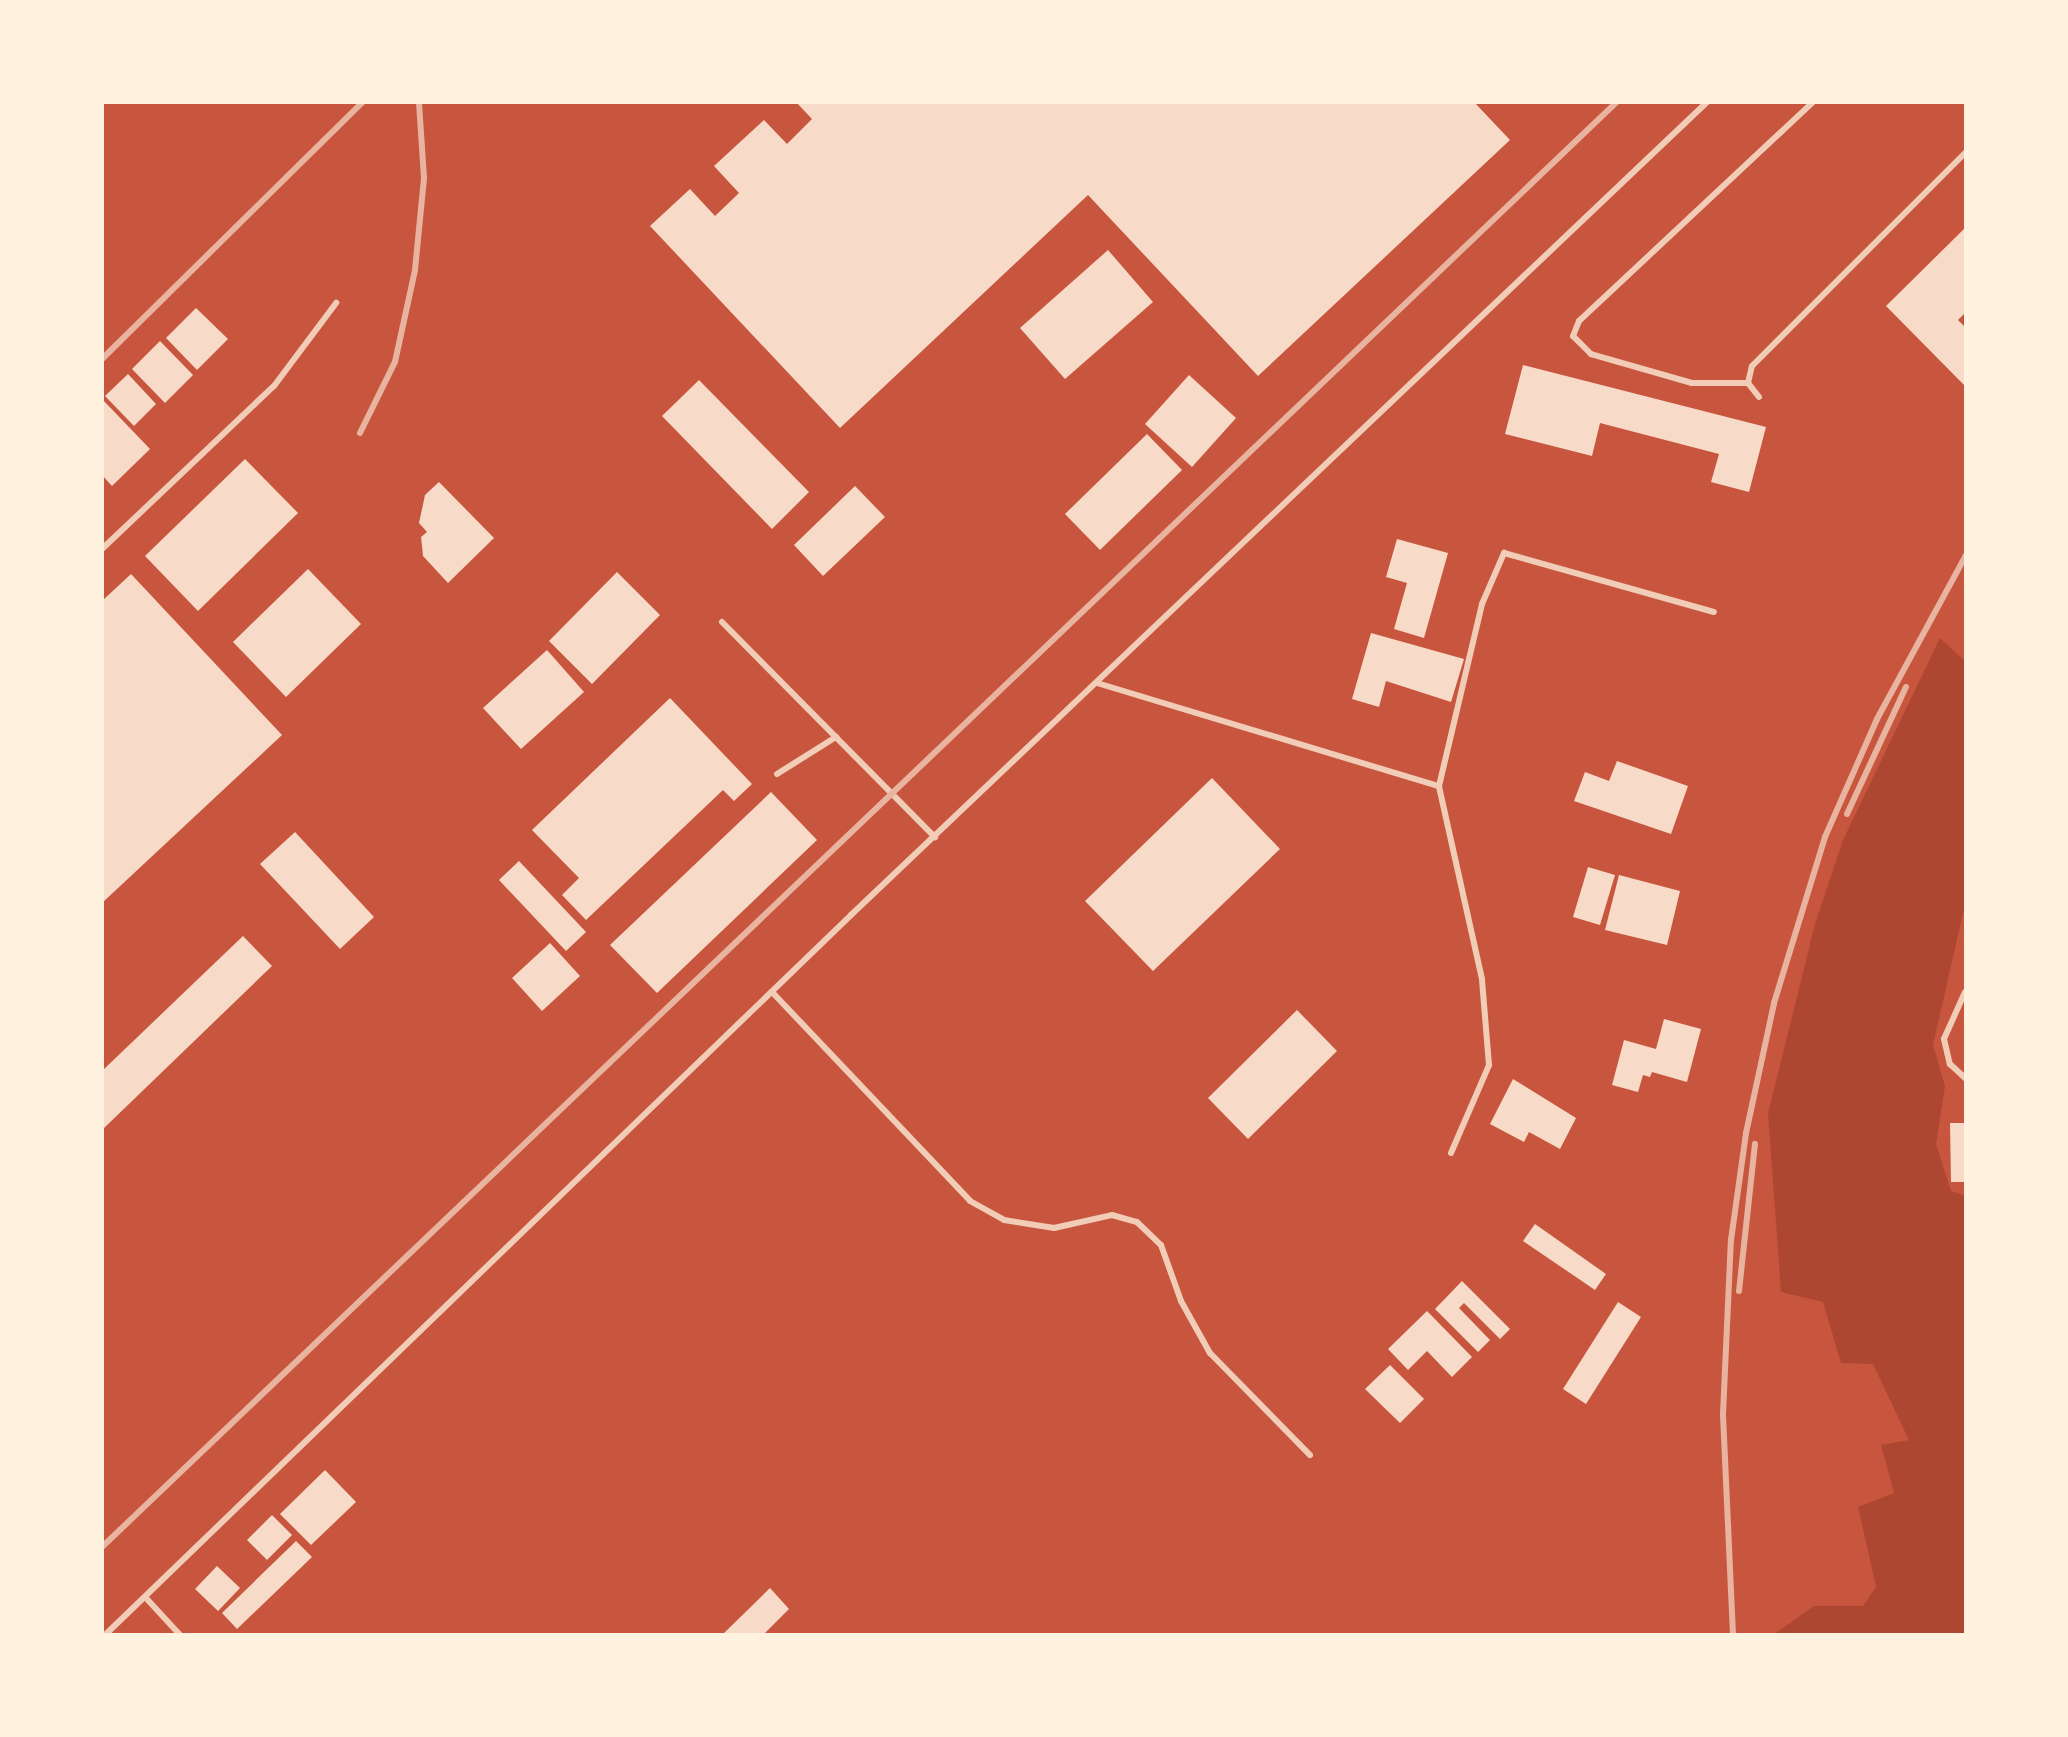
<!DOCTYPE html>
<html>
<head>
<meta charset="utf-8">
<style>
  body { margin:0 }
  #map { position:relative; width:2068px; height:1737px; overflow:hidden; background:#c8553d; font-family:Arial,sans-serif }
  div>[style] { position:absolute }
  [style*='--x'] { left:calc(var(--x)*1px); top:calc(var(--y)*1px); width:calc(var(--w)*1px); rotate:calc(var(--a)*1deg) }
  .green>* { inset:0; background:#ae4732 }
  .building>* { inset:0; background:#f7dbc8 }
  .service>* { height:6px; margin:-3px; padding:0 3px; transform-origin:3px; border-radius:3px; background:#f1ccb7 }
  .rail>* { height:6px; margin:-3px; padding:0 3px; transform-origin:3px; border-radius:3px; background:#e9b49f }
  span { translate:-50% -50%; white-space:nowrap; text-align:center; line-height:1.15; -webkit-text-stroke:6px #fff3e0; paint-order:stroke }
  .frame { position:absolute; inset:0; border:104px solid #fff3e0; pointer-events:none }
</style>
</head>
<body>
<div id="map">
  <div class="green">
    <i style="clip-path:polygon(1940px 638px,1966px 662px,1966px 900px,1933px 1045px,1945px 1086px,1936px 1144px,1951px 1191px,1966px 1196px,1966px 1635px,1773px 1635px,1814px 1606px,1863px 1606px,1876px 1587px,1858px 1507px,1894px 1493px,1881px 1445px,1909px 1440px,1873px 1364px,1841px 1363px,1823px 1302px,1781px 1292px,1768px 1113px,1815px 924px,1843px 840px)"></i>
  </div>
  <div class="building">
    <i style="clip-path:polygon(796px 102px,1474px 102px,1510px 140px,1258px 376px,1088px 195px,840px 428px,650px 226px,690px 189px,715px 216px,739px 193px,714px 166px,764px 120px,787px 144px,812px 119px)"></i>
    <i style="clip-path:polygon(1966px 227px,1966px 312px,1958px 320px,1966px 328px,1966px 387px,1886px 306px)"></i>
    <i style="clip-path:polygon(1108px 250px,1153px 302px,1065px 379px,1020px 328px)"></i>
    <i style="clip-path:polygon(196px 308px,228px 339px,197px 370px,166px 338px)"></i>
    <i style="clip-path:polygon(160px 341px,193px 375px,165px 403px,132px 369px)"></i>
    <i style="clip-path:polygon(1523px 365px,1766px 427px,1749px 492px,1711px 482px,1719px 454px,1600px 423px,1592px 456px,1505px 434px)"></i>
    <i style="clip-path:polygon(128px 374px,156px 404px,134px 426px,105px 396px)"></i>
    <i style="clip-path:polygon(1189px 375px,1236px 418px,1192px 467px,1145px 424px)"></i>
    <i style="clip-path:polygon(699px 380px,809px 492px,772px 529px,662px 416px)"></i>
    <i style="clip-path:polygon(102px 399px,150px 449px,112px 486px,102px 475px)"></i>
    <i style="clip-path:polygon(1147px 434px,1182px 470px,1100px 550px,1065px 514px)"></i>
    <i style="clip-path:polygon(245px 459px,298px 513px,198px 611px,145px 556px)"></i>
    <i style="clip-path:polygon(439px 482px,494px 538px,448px 583px,423px 556px,421px 537px,427px 532px,419px 523px,425px 495px)"></i>
    <i style="clip-path:polygon(855px 486px,885px 517px,823px 576px,794px 545px)"></i>
    <i style="clip-path:polygon(1397px 539px,1448px 553px,1424px 638px,1394px 629px,1407px 583px,1386px 577px)"></i>
    <i style="clip-path:polygon(308px 569px,361px 624px,286px 697px,233px 642px)"></i>
    <i style="clip-path:polygon(617px 572px,660px 615px,592px 684px,549px 641px)"></i>
    <i style="clip-path:polygon(131px 574px,282px 735px,102px 903px,102px 601px)"></i>
    <i style="clip-path:polygon(1371px 633px,1464px 659px,1451px 702px,1386px 681px,1379px 707px,1352px 699px)"></i>
    <i style="clip-path:polygon(547px 650px,584px 692px,521px 749px,483px 708px)"></i>
    <i style="clip-path:polygon(670px 698px,752px 784px,734px 801px,723px 790px,586px 920px,562px 895px,579px 878px,532px 830px)"></i>
    <i style="clip-path:polygon(1617px 761px,1688px 786px,1671px 834px,1574px 801px,1585px 772px,1609px 781px)"></i>
    <i style="clip-path:polygon(1212px 778px,1280px 849px,1153px 971px,1085px 901px)"></i>
    <i style="clip-path:polygon(771px 792px,817px 840px,657px 993px,610px 945px)"></i>
    <i style="clip-path:polygon(295px 832px,374px 917px,340px 949px,260px 864px)"></i>
    <i style="clip-path:polygon(519px 861px,586px 932px,566px 951px,499px 880px)"></i>
    <i style="clip-path:polygon(1588px 867px,1615px 875px,1600px 925px,1573px 917px)"></i>
    <i style="clip-path:polygon(1619px 875px,1680px 891px,1667px 945px,1605px 930px)"></i>
    <i style="clip-path:polygon(243px 936px,272px 966px,102px 1130px,102px 1071px)"></i>
    <i style="clip-path:polygon(550px 943px,580px 976px,542px 1011px,512px 978px)"></i>
    <i style="clip-path:polygon(1297px 1010px,1337px 1051px,1248px 1139px,1208px 1098px)"></i>
    <i style="clip-path:polygon(1664px 1019px,1701px 1029px,1687px 1082px,1652px 1072px,1650px 1077px,1643px 1075px,1638px 1092px,1612px 1085px,1624px 1040px,1656px 1049px)"></i>
    <i style="clip-path:polygon(1513px 1079px,1576px 1118px,1560px 1149px,1529px 1132px,1524px 1142px,1490px 1124px)"></i>
    <i style="clip-path:polygon(1950px 1123px,1966px 1123px,1966px 1182px,1951px 1182px)"></i>
    <i style="clip-path:polygon(1535px 1224px,1606px 1274px,1595px 1290px,1523px 1241px)"></i>
    <i style="clip-path:polygon(1462px 1281px,1510px 1329px,1500px 1339px,1464px 1303px,1459px 1308px,1490px 1340px,1478px 1352px,1435px 1309px)"></i>
    <i style="clip-path:polygon(1618px 1302px,1641px 1317px,1586px 1404px,1563px 1389px)"></i>
    <i style="clip-path:polygon(1427px 1311px,1472px 1357px,1452px 1377px,1427px 1351px,1408px 1370px,1388px 1349px)"></i>
    <i style="clip-path:polygon(1390px 1365px,1424px 1399px,1400px 1423px,1365px 1389px)"></i>
    <i style="clip-path:polygon(325px 1470px,356px 1502px,311px 1545px,280px 1514px)"></i>
    <i style="clip-path:polygon(272px 1515px,292px 1535px,267px 1560px,247px 1540px)"></i>
    <i style="clip-path:polygon(296px 1541px,312px 1557px,237px 1629px,222px 1613px)"></i>
    <i style="clip-path:polygon(217px 1566px,240px 1588px,218px 1611px,195px 1589px)"></i>
    <i style="clip-path:polygon(770px 1588px,789px 1609px,763px 1635px,722px 1635px)"></i>
  </div>
  <div class="service">
    <i style="--x:1748;--y:383;--w:56;--a:180"></i>
    <i style="--x:1692;--y:383;--w:105;--a:-164"></i>
    <i style="--x:1591;--y:354;--w:25;--a:-135"></i>
    <i style="--x:1573;--y:336;--w:16;--a:-68"></i>
    <i style="--x:1579;--y:321;--w:320;--a:-43.1"></i>
    <i style="--x:1759;--y:397;--w:18;--a:-128"></i>
    <i style="--x:1748;--y:383;--w:17;--a:-77"></i>
    <i style="--x:1752;--y:366;--w:303;--a:-45"></i>
    <i style="--x:102;--y:549;--w:237;--a:-43.5"></i>
    <i style="--x:274;--y:386;--w:104;--a:-53.2"></i>
    <i style="--x:722;--y:622;--w:303;--a:45.3"></i>
    <i style="--x:1097;--y:683;--w:357;--a:16.8"></i>
    <i style="--x:777;--y:774;--w:70;--a:-32.1"></i>
    <i style="--x:772;--y:992;--w:288;--a:46.5"></i>
    <i style="--x:970;--y:1201;--w:39;--a:29"></i>
    <i style="--x:1004;--y:1220;--w:51;--a:9.1"></i>
    <i style="--x:1054;--y:1228;--w:59;--a:-12.6"></i>
    <i style="--x:1112;--y:1215;--w:26;--a:16"></i>
    <i style="--x:1137;--y:1222;--w:33;--a:44"></i>
    <i style="--x:1161;--y:1245;--w:59;--a:70.3"></i>
    <i style="--x:1181;--y:1301;--w:60;--a:60.9"></i>
    <i style="--x:1210;--y:1353;--w:143;--a:45.6"></i>
    <i style="--x:1965;--y:992;--w:51;--a:114.1"></i>
    <i style="--x:1944;--y:1039;--w:26;--a:77"></i>
    <i style="--x:1950;--y:1064;--w:22;--a:43"></i>
    <i style="--x:1451;--y:1153;--w:96;--a:-66.6"></i>
    <i style="--x:1489;--y:1065;--w:86;--a:-94.7"></i>
    <i style="--x:1482;--y:979;--w:198;--a:-102.6"></i>
    <i style="--x:1439;--y:786;--w:187;--a:-76.7"></i>
    <i style="--x:1482;--y:604;--w:56;--a:-66.7"></i>
    <i style="--x:1504;--y:553;--w:218;--a:15.7"></i>
    <i style="--x:146;--y:1598;--w:50;--a:47.4"></i>
    <i style="--x:105;--y:1635;--w:1037;--a:-43.98"></i>
    <i style="--x:851;--y:915;--w:1181;--a:-43.52"></i>
  </div>
  <div class="rail">
    <i style="--x:102;--y:359;--w:366;--a:-44.6"></i>
    <i style="--x:360;--y:433;--w:79;--a:-63.8"></i>
    <i style="--x:395;--y:362;--w:94;--a:-77.7"></i>
    <i style="--x:415;--y:270;--w:92;--a:-84.4"></i>
    <i style="--x:424;--y:178;--w:76;--a:-93.8"></i>
    <i style="--x:1847;--y:814;--w:140;--a:-65.1"></i>
    <i style="--x:1739;--y:1291;--w:148;--a:-83.8"></i>
    <i style="--x:102;--y:1547;--w:2094;--a:-43.65"></i>
    <i style="--x:1733;--y:1635;--w:221;--a:-92.6"></i>
    <i style="--x:1723;--y:1414;--w:174;--a:-87.4"></i>
    <i style="--x:1731;--y:1240;--w:108;--a:-82"></i>
    <i style="--x:1746;--y:1133;--w:133;--a:-77.8"></i>
    <i style="--x:1774;--y:1003;--w:174;--a:-72.9"></i>
    <i style="--x:1825;--y:837;--w:129;--a:-66.2"></i>
    <i style="--x:1877;--y:719;--w:187;--a:-61.5"></i>
  </div>
  <div class="frame"></div>
</div>
</body>
</html>
